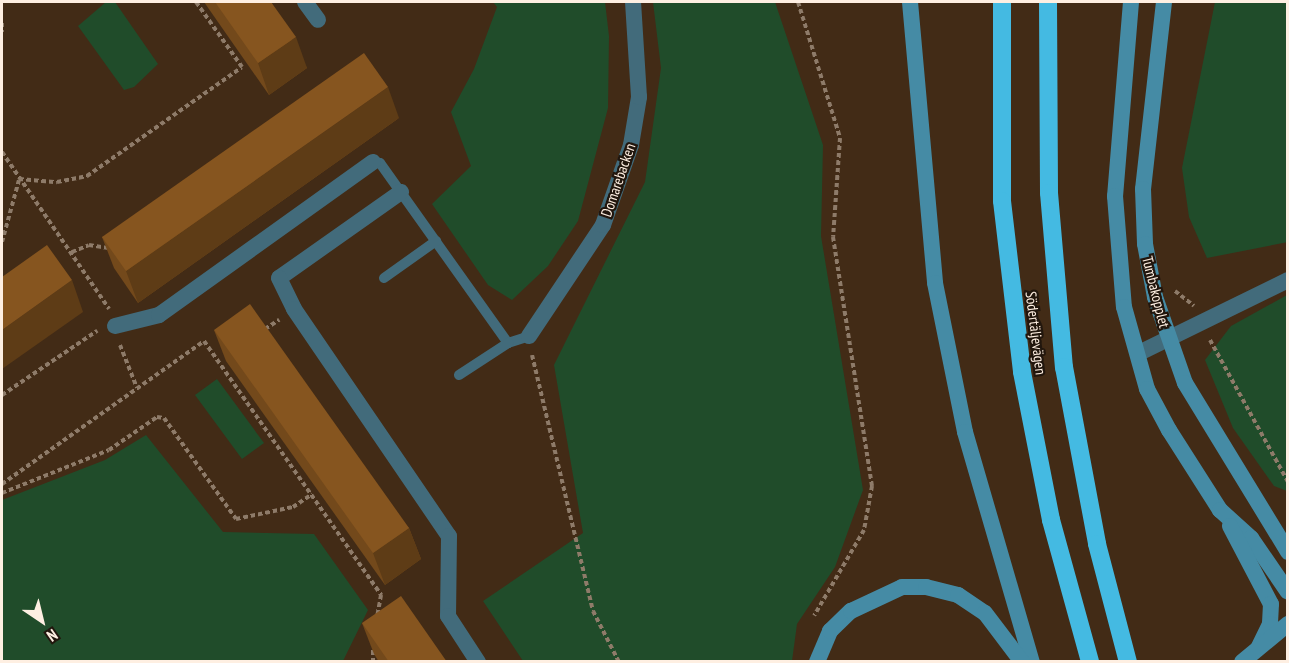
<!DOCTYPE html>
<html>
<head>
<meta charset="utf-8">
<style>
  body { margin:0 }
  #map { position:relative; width:1289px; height:663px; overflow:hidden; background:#422b16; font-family:"PT Sans Narrow",sans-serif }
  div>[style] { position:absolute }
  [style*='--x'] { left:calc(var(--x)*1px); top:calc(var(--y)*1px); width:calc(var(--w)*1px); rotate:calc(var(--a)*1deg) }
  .green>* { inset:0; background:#204c2a }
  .path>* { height:4px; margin-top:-2px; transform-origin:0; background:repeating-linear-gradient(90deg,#8e7b69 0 4.5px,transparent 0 7.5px) }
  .service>* { height:10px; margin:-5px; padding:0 5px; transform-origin:5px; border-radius:5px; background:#426b7b }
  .minor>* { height:16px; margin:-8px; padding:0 8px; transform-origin:8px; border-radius:8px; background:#426b7b }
  .secondary>* { height:16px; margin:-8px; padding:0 8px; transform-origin:8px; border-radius:8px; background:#458ba5 }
  .motorway>* { height:18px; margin:-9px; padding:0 9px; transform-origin:9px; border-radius:9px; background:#44bae2 }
  .wall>* { inset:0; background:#73491b }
  .shaded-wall>* { inset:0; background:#5e3c16 }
  .building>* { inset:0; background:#86551f }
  span { translate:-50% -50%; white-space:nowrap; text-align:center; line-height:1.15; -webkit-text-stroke:4.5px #21160d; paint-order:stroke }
  .street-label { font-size:15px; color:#feefe2 }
  .frame { position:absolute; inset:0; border:3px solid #feefe2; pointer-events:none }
  .north { position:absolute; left:12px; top:591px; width:60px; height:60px; -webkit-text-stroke:4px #21160d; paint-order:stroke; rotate:145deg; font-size:16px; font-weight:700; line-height:24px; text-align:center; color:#feefe2 }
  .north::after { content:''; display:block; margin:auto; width:21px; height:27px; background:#feefe2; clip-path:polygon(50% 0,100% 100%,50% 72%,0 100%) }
</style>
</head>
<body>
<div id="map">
  <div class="green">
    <i style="clip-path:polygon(106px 2px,115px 2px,158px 64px,134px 87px,124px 90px,78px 26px)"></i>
    <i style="clip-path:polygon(493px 2px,605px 2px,609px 36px,608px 108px,578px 221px,548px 266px,512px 300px,488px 285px,432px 204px,471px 166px,451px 112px,474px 69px,497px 7px)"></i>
    <i style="clip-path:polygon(653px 2px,775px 2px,823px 145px,821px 236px,863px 490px,835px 567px,797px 624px,792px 661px,523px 661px,483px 601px,583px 533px,554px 365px,645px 182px,661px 68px)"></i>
    <i style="clip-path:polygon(1215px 2px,1287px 2px,1288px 242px,1207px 258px,1189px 217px,1182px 168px)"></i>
    <i style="clip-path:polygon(1287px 295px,1287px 491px,1274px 486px,1233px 428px,1205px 360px,1231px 326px)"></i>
    <i style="clip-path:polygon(217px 379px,264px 443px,242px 459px,195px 395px)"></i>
    <i style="clip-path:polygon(146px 435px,223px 532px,314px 534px,368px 610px,343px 661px,2px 661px,2px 500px,105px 460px)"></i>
  </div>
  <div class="path">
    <i style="--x:798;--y:2;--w:142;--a:72.8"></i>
    <i style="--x:840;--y:138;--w:99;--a:94"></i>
    <i style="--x:833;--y:237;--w:252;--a:81.1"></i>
    <i style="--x:872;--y:486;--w:45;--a:100.3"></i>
    <i style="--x:864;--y:530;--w:99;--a:120.2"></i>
    <i style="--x:2;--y:23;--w:9;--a:90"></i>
    <i style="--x:2;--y:152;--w:190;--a:55.7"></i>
    <i style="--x:19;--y:179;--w:38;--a:5"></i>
    <i style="--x:57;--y:182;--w:31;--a:-11"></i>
    <i style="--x:87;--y:176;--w:189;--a:-35.1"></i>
    <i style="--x:242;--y:67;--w:80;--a:-125.3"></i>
    <i style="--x:2;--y:242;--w:64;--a:-74.7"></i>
    <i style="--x:72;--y:252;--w:18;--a:-22"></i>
    <i style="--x:89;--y:245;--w:20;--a:9"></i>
    <i style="--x:1175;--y:291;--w:24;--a:38"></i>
    <i style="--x:265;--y:329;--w:17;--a:-33"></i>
    <i style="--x:1210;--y:340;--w:162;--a:61.2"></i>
    <i style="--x:120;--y:345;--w:46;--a:68.4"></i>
    <i style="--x:532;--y:355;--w:263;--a:76.6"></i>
    <i style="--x:593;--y:611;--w:57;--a:63"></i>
    <i style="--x:2;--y:395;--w:115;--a:-34"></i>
    <i style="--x:2;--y:484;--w:247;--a:-35.3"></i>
    <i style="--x:204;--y:341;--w:310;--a:55.1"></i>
    <i style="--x:381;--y:595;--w:22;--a:100"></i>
    <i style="--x:2;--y:493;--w:115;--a:-21.9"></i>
    <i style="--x:109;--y:450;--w:58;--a:-34.5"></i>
    <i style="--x:157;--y:417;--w:7;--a:8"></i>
    <i style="--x:164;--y:418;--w:124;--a:54.5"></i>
    <i style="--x:236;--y:519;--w:58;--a:-11.9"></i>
    <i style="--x:293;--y:507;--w:23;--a:-34"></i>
    <i style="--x:373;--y:662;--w:14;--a:-90"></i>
  </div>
  <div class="service">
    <i style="--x:373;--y:162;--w:7;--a:8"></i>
    <i style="--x:380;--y:163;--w:221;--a:54.6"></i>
    <i style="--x:508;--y:343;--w:22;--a:-18"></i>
    <i style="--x:384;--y:278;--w:64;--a:-35.4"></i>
    <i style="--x:459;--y:375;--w:59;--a:-33.1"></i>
  </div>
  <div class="minor">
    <i style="--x:305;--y:2;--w:22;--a:54"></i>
    <i style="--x:401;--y:192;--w:149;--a:144.8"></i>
    <i style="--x:279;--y:278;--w:34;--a:64"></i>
    <i style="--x:294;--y:309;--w:275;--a:55.7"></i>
    <i style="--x:449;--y:536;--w:80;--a:90.7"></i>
    <i style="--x:448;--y:616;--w:55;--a:56.9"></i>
    <i style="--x:115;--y:326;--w:45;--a:-14"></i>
    <i style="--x:159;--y:315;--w:263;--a:-35.6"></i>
    <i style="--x:529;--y:336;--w:133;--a:-56.3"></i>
    <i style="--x:603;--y:225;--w:85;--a:-70.7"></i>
    <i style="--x:631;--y:145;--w:49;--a:-80.5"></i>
    <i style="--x:639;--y:97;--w:95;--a:-93.6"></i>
    <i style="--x:1139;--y:353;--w:166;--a:-26.1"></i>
  </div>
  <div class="secondary">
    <i style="--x:910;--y:2;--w:282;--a:84.9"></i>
    <i style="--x:935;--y:283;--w:152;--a:78.6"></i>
    <i style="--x:965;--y:432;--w:240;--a:73.8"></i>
    <i style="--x:1131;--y:2;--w:195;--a:94.7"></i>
    <i style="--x:1115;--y:196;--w:111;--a:85.4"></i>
    <i style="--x:1124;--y:307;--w:85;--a:74.3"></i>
    <i style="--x:1147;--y:389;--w:47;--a:61.8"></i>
    <i style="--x:1169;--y:430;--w:95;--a:57.5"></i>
    <i style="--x:1220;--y:510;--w:42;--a:42.1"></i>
    <i style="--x:1251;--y:538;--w:65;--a:55.6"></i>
    <i style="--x:1164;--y:2;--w:188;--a:96.4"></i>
    <i style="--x:1143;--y:189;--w:55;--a:87.9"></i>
    <i style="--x:1145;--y:244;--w:54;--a:79.3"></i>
    <i style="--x:1155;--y:297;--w:91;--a:70.8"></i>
    <i style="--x:1185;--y:383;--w:198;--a:58.6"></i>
    <i style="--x:1230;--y:526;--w:88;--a:62.3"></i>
    <i style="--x:1271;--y:604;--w:20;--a:93"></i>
    <i style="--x:1270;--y:624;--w:25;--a:116"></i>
    <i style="--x:817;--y:662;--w:34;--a:-67"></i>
    <i style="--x:830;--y:631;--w:29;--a:-44"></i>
    <i style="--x:851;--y:611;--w:56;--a:-25.2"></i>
    <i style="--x:902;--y:587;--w:24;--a:0"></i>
    <i style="--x:926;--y:587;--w:33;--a:14"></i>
    <i style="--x:958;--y:595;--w:32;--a:34"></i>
    <i style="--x:985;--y:613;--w:61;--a:52.9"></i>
    <i style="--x:1242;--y:662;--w:60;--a:-39.6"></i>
  </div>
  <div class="motorway">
    <i style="--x:1002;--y:2;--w:199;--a:90"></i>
    <i style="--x:1002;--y:201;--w:172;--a:83.3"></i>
    <i style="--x:1022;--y:372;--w:151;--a:78.9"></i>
    <i style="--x:1051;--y:520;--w:147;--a:74.6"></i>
    <i style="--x:1048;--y:2;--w:191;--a:89.7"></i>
    <i style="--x:1049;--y:193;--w:175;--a:85.1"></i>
    <i style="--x:1064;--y:367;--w:180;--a:79.4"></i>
    <i style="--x:1097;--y:544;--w:122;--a:75.3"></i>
  </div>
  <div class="wall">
    <i style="clip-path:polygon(204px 2px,271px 2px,307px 68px,269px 95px)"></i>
    <i style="clip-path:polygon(399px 118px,138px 303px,114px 268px,102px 237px)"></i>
    <i style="clip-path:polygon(214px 330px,409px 528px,421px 559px,385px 585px,226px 361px)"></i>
    <i style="clip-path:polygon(362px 623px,447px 662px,379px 662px,374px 654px)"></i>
  </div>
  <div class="shaded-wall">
    <i style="clip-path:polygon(296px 37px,307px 68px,269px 95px,258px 63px)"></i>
    <i style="clip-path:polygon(388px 87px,399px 118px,138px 303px,126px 271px)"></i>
    <i style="clip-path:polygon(72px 280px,83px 312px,2px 369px,2px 330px)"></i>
    <i style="clip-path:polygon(409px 528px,421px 559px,385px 585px,373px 553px)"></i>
  </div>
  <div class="building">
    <i style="clip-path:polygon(215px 2px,271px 2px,296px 37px,258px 63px)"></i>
    <i style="clip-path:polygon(364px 53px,388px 87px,126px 271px,102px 237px)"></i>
    <i style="clip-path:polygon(47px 245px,72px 280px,2px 330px,2px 277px)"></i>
    <i style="clip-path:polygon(250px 304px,409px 528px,373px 553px,214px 330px)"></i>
    <i style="clip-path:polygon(401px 596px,447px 662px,389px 662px,362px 623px)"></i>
  </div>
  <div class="street-label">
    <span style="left:618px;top:180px;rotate:-71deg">Domarebacken</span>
    <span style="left:1156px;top:292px;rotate:76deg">Tumbakopplet</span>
    <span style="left:1036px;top:333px;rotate:83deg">Södertäljevägen</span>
  </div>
  <div class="frame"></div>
  <div class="north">N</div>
</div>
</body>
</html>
